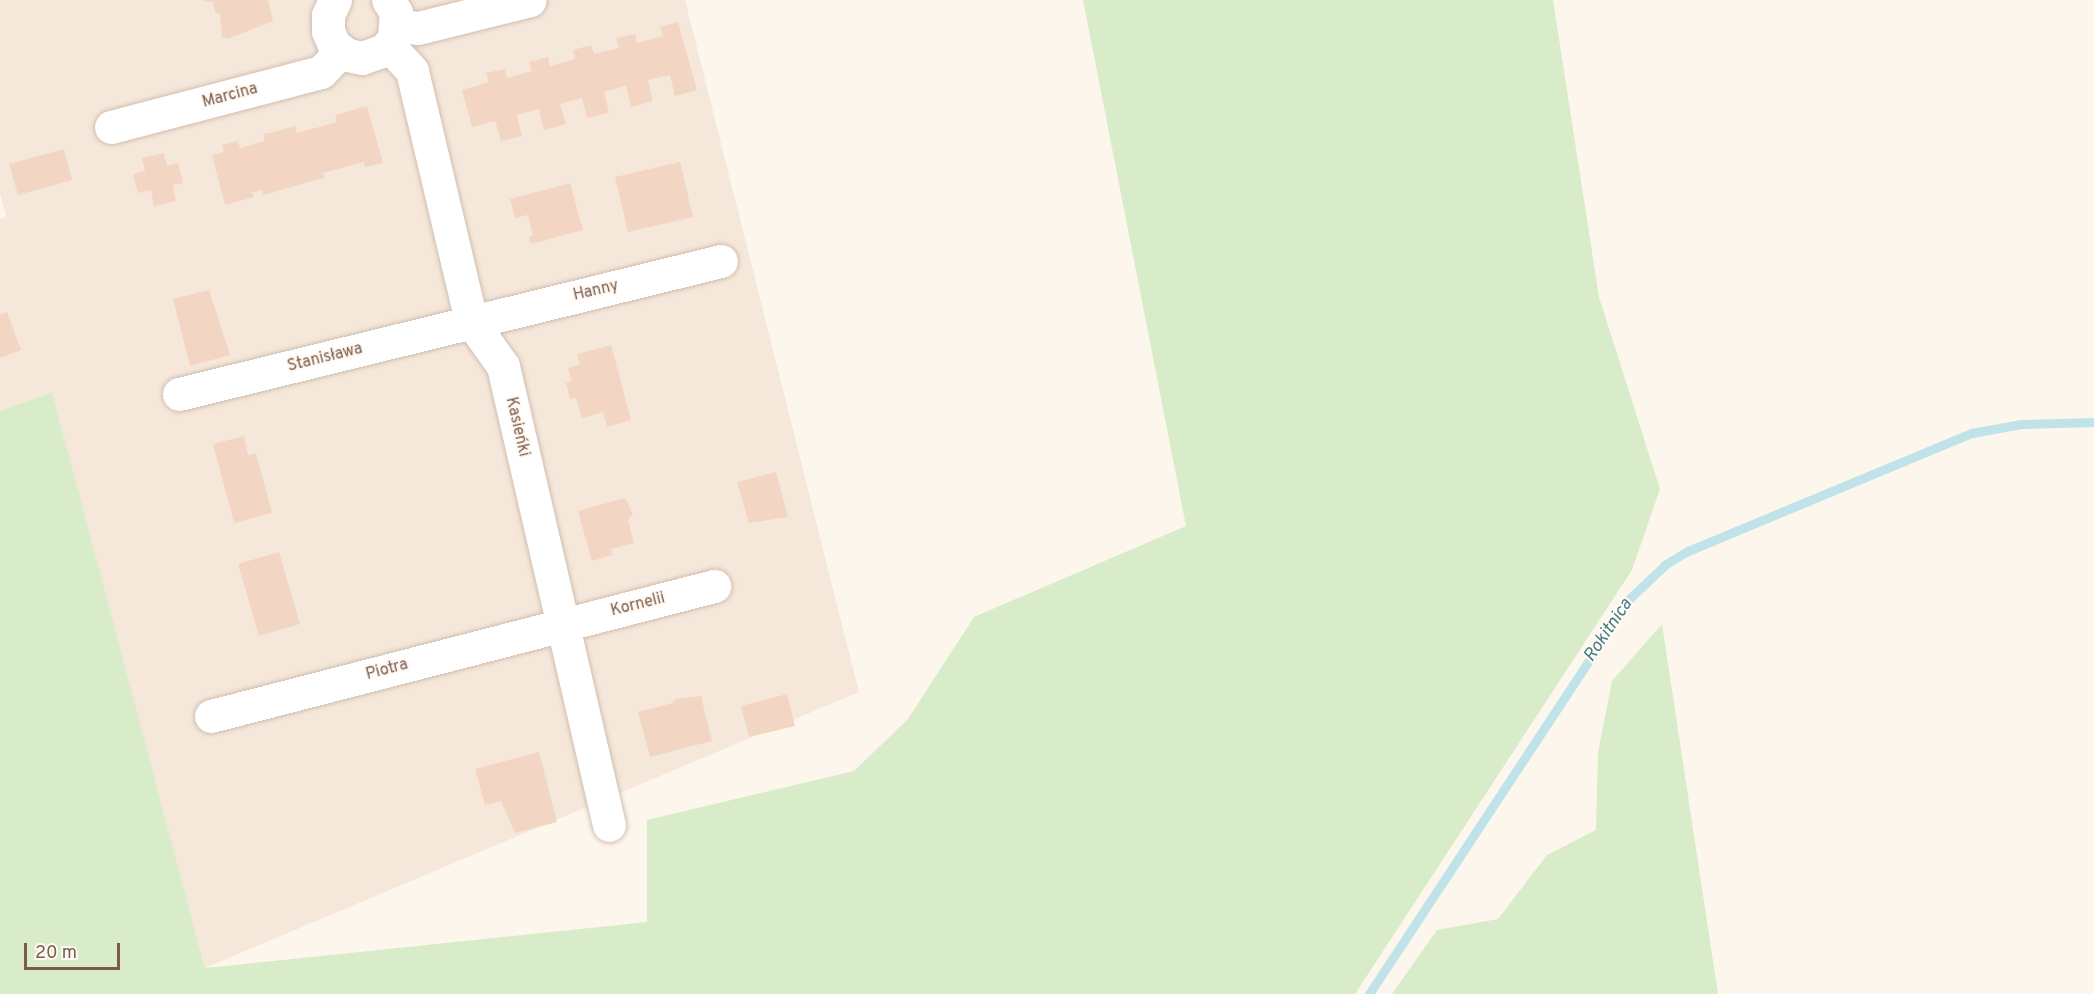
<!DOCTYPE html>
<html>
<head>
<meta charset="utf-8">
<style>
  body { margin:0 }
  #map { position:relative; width:2094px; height:994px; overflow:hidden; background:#fdf6ec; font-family:Overpass,sans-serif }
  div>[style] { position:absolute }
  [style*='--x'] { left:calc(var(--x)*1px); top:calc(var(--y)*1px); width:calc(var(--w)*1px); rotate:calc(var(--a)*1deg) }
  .residential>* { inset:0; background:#f5e8da }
  .green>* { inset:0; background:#d8ecc9 }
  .stream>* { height:9px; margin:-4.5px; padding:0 4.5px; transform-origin:4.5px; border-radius:4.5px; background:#bfe3e8 }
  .building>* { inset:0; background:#f3d5c3 }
  .roads { filter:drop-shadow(0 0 2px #d1beb0) drop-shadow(0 0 2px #d1beb0) }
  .street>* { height:33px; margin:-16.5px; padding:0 16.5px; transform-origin:16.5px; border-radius:16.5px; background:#fff }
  span { translate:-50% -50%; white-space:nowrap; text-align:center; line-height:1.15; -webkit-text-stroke:4.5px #fffaf3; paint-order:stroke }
  .street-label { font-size:16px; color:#7a5c4d }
  .water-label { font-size:18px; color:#437c86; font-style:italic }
  .scale { position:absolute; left:24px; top:943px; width:96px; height:27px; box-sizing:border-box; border:3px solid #7a5c4d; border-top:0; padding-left:8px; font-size:18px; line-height:21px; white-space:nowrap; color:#7a5c4d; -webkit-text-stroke:4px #fffaf3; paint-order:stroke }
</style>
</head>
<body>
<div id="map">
  <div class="residential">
    <i style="clip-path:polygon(0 0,685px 0,859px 692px,205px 968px,51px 392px,0 411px,0 219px,6px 216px,0 193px)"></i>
  </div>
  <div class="green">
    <i style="clip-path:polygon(1083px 0,1553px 0,1599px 297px,1660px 489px,1632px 570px,1355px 994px,0 994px,0 411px,52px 392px,205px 968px,647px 922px,647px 820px,854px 771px,908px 719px,974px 617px,1186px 526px)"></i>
    <i style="clip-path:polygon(1662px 624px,1718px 994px,1392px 994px,1437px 930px,1498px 919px,1547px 855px,1596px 830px,1598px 752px,1612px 681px)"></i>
  </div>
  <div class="stream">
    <i style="--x:1369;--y:994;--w:474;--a:-56.6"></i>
    <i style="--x:1630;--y:598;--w:50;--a:-43.4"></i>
    <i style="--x:1666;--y:564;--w:26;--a:-31"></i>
    <i style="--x:1688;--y:551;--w:308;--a:-22.6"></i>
    <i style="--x:1972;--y:433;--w:50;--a:-10.4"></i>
    <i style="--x:2021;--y:424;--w:73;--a:-1.6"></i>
  </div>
  <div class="building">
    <i style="clip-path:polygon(202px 0,268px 0,273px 21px,227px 39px,222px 37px,220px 14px,215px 12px,213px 2px)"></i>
    <i style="clip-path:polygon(678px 22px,697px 90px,675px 96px,670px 75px,648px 80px,653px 101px,631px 107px,626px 86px,604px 92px,609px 113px,587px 118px,582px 98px,560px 104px,566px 124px,544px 130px,539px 109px,517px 115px,522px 136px,501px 141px,495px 121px,472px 127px,462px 90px,489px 82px,486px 73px,505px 69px,507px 78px,532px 71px,529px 62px,548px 57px,550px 66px,575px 59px,573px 50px,591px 45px,594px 54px,619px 48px,616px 38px,635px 34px,637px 43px,663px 36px,660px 27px)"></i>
    <i style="clip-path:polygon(367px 106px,383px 163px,365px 167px,364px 162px,323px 173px,324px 178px,263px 195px,262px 190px,252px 192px,254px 197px,225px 205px,212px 155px,224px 152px,222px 145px,238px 141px,240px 148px,265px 141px,263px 134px,278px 131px,295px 126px,297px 133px,323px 126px,337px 122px,335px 115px)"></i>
    <i style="clip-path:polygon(64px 149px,72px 180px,18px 195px,9px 164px)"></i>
    <i style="clip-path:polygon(164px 153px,167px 166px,178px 163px,183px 183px,173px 185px,176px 201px,154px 206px,151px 190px,138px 193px,133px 174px,145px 171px,142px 158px)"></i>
    <i style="clip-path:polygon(680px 162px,693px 217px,628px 232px,615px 177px)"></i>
    <i style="clip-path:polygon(570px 183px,583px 230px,531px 244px,529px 237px,533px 236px,528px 215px,515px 218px,510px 199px)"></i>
    <i style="clip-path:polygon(209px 290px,230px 355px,190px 366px,173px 299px)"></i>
    <i style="clip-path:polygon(7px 312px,21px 350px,0 358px,0 315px)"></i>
    <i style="clip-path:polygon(611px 345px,631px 420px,607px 427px,603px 412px,582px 418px,576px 398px,570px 399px,566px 383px,572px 381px,568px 368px,580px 364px,577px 354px)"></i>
    <i style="clip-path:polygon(244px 436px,248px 455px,256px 453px,272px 513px,234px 523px,213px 444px)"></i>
    <i style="clip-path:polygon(776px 472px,788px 517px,749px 523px,737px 482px)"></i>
    <i style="clip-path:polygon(625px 498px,633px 514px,628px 520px,634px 543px,611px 549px,612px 555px,592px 561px,578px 511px)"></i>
    <i style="clip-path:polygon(279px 552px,300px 624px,259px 636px,238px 564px)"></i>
    <i style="clip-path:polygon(787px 694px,795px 726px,749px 737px,741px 706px)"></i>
    <i style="clip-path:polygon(701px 696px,712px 741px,650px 757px,638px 712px,673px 703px,675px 699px)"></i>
    <i style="clip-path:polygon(539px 752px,557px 822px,515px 833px,501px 801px,485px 805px,475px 769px)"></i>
  </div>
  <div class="roads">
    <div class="street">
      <i style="--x:335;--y:0;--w:17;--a:115"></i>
      <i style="--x:328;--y:15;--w:16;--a:90"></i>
      <i style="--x:328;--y:31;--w:15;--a:67"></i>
      <i style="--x:334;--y:45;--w:17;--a:36"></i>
      <i style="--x:348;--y:55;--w:14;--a:12"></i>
      <i style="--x:362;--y:58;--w:23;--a:-20"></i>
      <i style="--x:384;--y:50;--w:16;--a:-50"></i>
      <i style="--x:394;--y:38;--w:26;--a:-86"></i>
      <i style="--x:396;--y:12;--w:14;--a:-124"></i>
      <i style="--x:397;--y:26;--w:21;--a:5"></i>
      <i style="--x:418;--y:28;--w:115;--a:-14"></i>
      <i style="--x:389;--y:46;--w:34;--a:47"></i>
      <i style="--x:412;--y:71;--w:257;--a:76.7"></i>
      <i style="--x:471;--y:321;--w:55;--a:54.6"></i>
      <i style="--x:503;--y:366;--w:471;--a:77"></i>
      <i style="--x:111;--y:127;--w:217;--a:-14.7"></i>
      <i style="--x:321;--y:72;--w:29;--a:-46"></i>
      <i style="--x:179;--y:394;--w:558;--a:-13.79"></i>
      <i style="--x:211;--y:716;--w:520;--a:-14.49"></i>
    </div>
  </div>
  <div class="street-label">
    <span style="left:230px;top:96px;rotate:-15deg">Marcina</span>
    <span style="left:596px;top:291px;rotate:-13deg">Hanny</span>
    <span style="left:325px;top:358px;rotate:-14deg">Stanisława</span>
    <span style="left:517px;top:427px;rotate:77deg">Kasieńki</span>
    <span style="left:638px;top:605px;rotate:-14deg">Kornelii</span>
    <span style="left:387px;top:670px;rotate:-15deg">Piotra</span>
  </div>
  <div class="water-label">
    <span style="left:1609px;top:631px;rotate:-56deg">Rokitnica</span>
  </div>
  <div class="scale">20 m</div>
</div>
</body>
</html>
